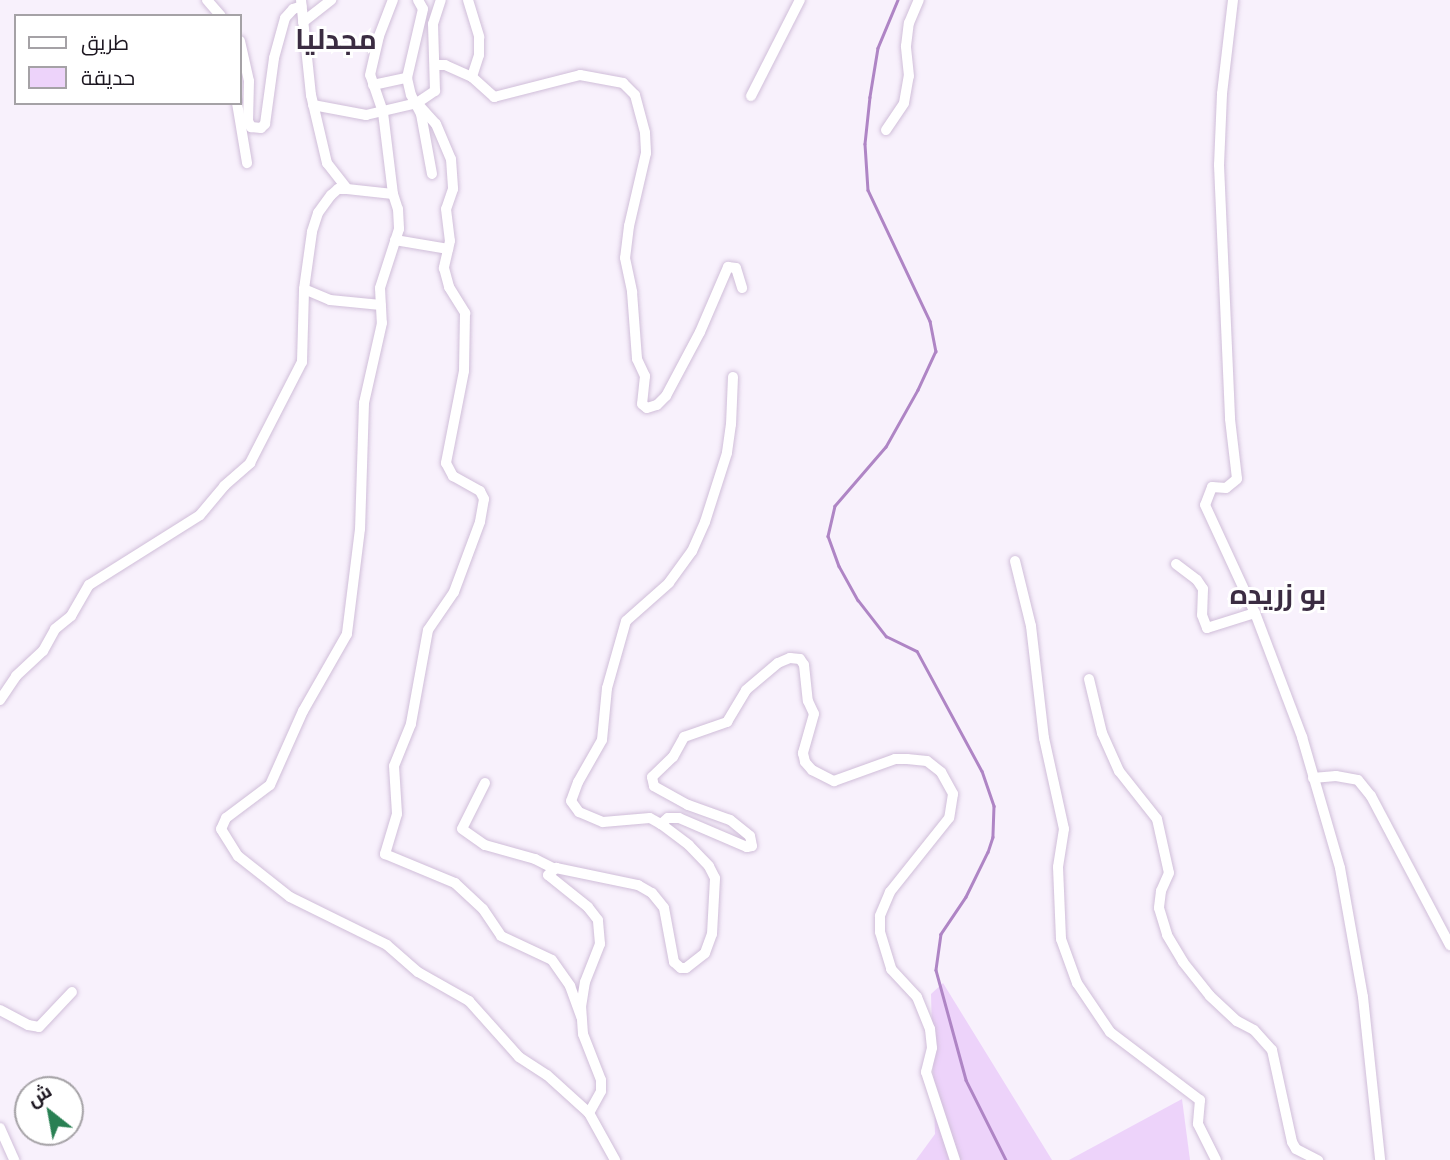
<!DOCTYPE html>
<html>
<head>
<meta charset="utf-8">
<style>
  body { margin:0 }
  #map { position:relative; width:1450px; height:1160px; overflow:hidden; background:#f8f1fc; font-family:"PT Sans",Cairo,sans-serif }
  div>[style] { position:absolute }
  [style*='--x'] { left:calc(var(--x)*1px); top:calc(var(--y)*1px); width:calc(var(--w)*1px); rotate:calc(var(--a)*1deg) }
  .green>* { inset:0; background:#edd3fa }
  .stream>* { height:2.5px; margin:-1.25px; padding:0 1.25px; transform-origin:1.25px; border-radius:1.25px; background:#af85c5 }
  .roads { filter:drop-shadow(0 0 2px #d0bed9) drop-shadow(0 0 2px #d0bed9) }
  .minor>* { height:10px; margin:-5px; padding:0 5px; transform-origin:5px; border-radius:5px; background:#fff }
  span { translate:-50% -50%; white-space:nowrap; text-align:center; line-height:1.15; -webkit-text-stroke:6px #fff; paint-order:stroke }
  .quarter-label { font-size:28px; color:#3b2c42; font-weight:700 }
  .legend { position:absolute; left:14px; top:14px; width:228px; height:91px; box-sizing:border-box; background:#fff; border:2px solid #a5a2a6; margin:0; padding:9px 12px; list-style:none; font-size:21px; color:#1d1721 }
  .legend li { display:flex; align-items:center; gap:14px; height:35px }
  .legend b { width:35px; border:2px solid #a5a2a6 }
  .north { position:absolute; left:14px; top:1076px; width:70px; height:70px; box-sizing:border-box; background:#fff; border:2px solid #a5a2a6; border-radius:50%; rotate:329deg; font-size:19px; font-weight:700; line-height:28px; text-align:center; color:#1d1721 }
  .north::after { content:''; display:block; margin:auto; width:24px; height:32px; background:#298053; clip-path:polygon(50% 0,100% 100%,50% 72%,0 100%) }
</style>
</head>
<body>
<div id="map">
  <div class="green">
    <i style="clip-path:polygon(943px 983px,1052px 1160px,916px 1160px,935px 1134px,931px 994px)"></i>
    <i style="clip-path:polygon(1182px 1099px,1190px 1160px,1069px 1160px)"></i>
  </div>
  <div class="stream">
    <i style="--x:898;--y:0;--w:52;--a:112.6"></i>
    <i style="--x:878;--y:48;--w:50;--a:99.3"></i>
    <i style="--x:870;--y:97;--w:47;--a:96.1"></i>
    <i style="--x:865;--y:144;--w:46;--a:86.3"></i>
    <i style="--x:868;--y:190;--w:145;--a:64.7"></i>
    <i style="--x:930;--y:321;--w:31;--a:79"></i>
    <i style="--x:936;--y:351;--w:43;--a:114.8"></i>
    <i style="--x:918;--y:390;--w:65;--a:119.3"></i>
    <i style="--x:886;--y:447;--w:78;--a:130.8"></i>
    <i style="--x:835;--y:506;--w:31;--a:103"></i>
    <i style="--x:828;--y:536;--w:32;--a:70"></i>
    <i style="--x:839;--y:566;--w:39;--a:61"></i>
    <i style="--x:858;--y:600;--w:46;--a:52.1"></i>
    <i style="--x:886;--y:636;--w:34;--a:26"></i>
    <i style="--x:917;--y:651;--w:136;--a:61.6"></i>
    <i style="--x:982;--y:771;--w:37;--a:71"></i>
    <i style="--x:994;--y:806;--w:31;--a:92"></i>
    <i style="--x:993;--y:837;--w:16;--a:108"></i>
    <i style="--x:988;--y:852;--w:50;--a:116.1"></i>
    <i style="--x:966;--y:897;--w:45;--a:124"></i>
    <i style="--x:941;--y:934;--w:36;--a:98"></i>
    <i style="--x:936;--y:970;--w:114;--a:74.7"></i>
    <i style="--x:966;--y:1080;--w:89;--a:63.4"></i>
  </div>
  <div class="roads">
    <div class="minor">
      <i style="--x:207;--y:0;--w:21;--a:49"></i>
      <i style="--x:301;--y:0;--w:96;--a:84"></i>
      <i style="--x:311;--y:95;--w:70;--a:76.8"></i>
      <i style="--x:327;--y:163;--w:33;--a:52"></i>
      <i style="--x:347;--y:189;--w:46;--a:6.2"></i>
      <i style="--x:393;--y:194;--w:16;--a:72"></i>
      <i style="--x:398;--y:209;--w:20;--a:87"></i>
      <i style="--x:399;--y:229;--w:62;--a:107.9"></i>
      <i style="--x:380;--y:288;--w:35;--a:87"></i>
      <i style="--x:382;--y:323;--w:82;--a:102.7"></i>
      <i style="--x:364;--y:403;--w:126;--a:91.8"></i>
      <i style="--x:360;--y:529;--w:106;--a:97.1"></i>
      <i style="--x:347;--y:634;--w:89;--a:119.7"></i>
      <i style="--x:303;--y:711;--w:81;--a:114"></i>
      <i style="--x:270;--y:785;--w:55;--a:143.1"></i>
      <i style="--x:226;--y:818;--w:12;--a:114"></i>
      <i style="--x:221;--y:829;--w:32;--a:58"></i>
      <i style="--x:238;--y:856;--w:66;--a:38.3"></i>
      <i style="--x:290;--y:897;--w:108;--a:26.3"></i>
      <i style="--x:387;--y:945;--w:41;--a:41.1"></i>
      <i style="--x:418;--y:972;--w:59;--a:29.6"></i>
      <i style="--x:469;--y:1001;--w:75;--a:48.2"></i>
      <i style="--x:519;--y:1057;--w:33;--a:33"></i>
      <i style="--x:547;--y:1075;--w:57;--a:42.1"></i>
      <i style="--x:589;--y:1113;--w:54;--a:61"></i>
      <i style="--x:418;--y:0;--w:10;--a:61"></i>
      <i style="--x:423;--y:9;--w:71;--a:103.1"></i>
      <i style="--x:407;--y:78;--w:17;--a:77"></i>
      <i style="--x:411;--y:95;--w:21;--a:62"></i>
      <i style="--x:421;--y:114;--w:61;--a:79.6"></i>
      <i style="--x:468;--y:0;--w:39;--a:73"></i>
      <i style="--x:479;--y:37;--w:18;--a:90"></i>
      <i style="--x:479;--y:55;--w:23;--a:108"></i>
      <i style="--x:1233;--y:0;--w:95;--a:96.7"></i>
      <i style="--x:1222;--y:94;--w:71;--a:92.4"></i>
      <i style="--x:1219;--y:165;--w:254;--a:87.5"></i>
      <i style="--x:1230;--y:419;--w:60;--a:83.3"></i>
      <i style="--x:1237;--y:479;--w:14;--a:141"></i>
      <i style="--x:1226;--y:488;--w:14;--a:-176"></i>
      <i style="--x:1212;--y:487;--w:19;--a:111"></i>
      <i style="--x:1205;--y:505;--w:119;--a:65.2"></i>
      <i style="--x:1255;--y:613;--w:133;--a:69.2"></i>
      <i style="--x:1302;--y:737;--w:136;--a:73.8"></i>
      <i style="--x:1340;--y:868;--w:131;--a:79.9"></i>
      <i style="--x:1363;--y:997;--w:164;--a:84"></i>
      <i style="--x:303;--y:22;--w:36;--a:-38"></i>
      <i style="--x:240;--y:41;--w:41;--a:77.3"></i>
      <i style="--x:249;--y:81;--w:40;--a:91.4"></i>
      <i style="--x:248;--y:121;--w:7;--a:63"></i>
      <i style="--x:251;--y:127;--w:10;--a:6"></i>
      <i style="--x:261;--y:128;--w:6;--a:-45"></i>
      <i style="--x:265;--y:124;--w:67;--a:-82.2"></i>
      <i style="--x:274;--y:58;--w:41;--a:-74.6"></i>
      <i style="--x:285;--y:18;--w:12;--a:-48"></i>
      <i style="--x:293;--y:9;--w:9;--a:-18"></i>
      <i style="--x:436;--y:65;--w:9;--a:0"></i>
      <i style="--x:445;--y:65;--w:30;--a:24"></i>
      <i style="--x:472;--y:77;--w:30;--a:42"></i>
      <i style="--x:494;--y:97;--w:89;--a:-14.3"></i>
      <i style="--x:580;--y:75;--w:44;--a:10.5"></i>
      <i style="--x:623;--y:83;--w:17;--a:45"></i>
      <i style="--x:635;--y:95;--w:39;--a:75"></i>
      <i style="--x:645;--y:133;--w:20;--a:87"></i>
      <i style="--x:646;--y:153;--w:75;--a:103.1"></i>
      <i style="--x:629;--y:226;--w:32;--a:97"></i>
      <i style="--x:625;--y:258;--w:35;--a:78"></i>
      <i style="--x:632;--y:292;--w:67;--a:85.7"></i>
      <i style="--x:637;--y:359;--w:19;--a:65"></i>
      <i style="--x:645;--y:376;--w:28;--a:96"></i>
      <i style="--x:642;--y:404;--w:6;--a:39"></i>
      <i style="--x:647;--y:408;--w:10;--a:-17"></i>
      <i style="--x:657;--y:405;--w:13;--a:-45"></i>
      <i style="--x:666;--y:396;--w:72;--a:-62"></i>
      <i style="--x:700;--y:332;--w:71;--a:-66.7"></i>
      <i style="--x:728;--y:267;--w:8;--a:7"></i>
      <i style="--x:736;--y:268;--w:21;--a:73"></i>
      <i style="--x:373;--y:85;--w:35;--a:-12"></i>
      <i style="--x:751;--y:96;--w:108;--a:-63"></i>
      <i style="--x:237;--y:103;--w:61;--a:80.5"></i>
      <i style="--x:417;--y:103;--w:28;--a:48"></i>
      <i style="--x:436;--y:124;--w:38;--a:67"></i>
      <i style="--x:451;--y:159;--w:30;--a:86"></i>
      <i style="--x:453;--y:189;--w:21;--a:109"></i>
      <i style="--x:446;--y:209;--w:32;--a:83"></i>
      <i style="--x:450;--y:241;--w:28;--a:103"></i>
      <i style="--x:444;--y:268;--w:20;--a:75"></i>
      <i style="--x:449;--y:287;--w:31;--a:58"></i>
      <i style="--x:465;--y:313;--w:58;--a:91"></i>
      <i style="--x:464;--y:371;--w:94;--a:101.1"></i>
      <i style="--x:446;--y:463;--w:15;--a:62"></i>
      <i style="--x:453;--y:476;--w:31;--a:29"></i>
      <i style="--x:480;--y:491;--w:9;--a:63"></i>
      <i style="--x:484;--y:499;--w:23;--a:100"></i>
      <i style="--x:480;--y:522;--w:75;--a:110.4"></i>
      <i style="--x:454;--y:592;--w:46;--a:124.4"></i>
      <i style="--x:428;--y:630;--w:96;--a:100.3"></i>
      <i style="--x:411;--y:724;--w:45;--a:112"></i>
      <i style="--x:394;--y:766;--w:48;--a:86.4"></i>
      <i style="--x:397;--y:814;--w:42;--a:106.7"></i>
      <i style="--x:385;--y:854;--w:76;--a:22.5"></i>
      <i style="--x:455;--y:883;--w:38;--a:43"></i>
      <i style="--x:483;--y:909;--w:32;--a:56"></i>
      <i style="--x:501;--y:936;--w:56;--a:25.2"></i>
      <i style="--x:552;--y:960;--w:32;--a:55"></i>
      <i style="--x:570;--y:986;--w:33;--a:70"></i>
      <i style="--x:313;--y:105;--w:54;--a:10.7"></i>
      <i style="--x:366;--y:115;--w:52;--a:-13.2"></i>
      <i style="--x:417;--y:103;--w:22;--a:-34"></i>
      <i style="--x:435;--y:91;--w:67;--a:-91.7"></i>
      <i style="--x:433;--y:24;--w:25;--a:-72"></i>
      <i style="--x:886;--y:130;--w:32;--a:-56"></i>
      <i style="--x:904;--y:103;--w:27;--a:-80"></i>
      <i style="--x:909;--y:76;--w:30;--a:-96"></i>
      <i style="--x:906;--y:46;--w:23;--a:-83"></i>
      <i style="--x:909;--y:23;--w:25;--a:-67"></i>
      <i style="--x:347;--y:189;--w:9;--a:180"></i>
      <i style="--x:338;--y:189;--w:9;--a:139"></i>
      <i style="--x:331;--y:195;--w:22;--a:126"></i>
      <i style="--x:318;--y:213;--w:20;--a:108"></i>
      <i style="--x:312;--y:232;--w:58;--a:98"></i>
      <i style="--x:304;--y:289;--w:28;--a:23"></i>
      <i style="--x:330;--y:300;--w:51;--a:5.6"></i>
      <i style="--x:393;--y:194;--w:83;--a:-97"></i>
      <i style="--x:383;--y:112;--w:39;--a:-109"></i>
      <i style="--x:370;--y:75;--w:40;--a:-77"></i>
      <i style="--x:379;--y:36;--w:39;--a:-69"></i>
      <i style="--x:395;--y:240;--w:54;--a:9.6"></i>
      <i style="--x:733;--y:377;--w:47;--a:92.4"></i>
      <i style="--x:731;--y:424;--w:29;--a:98"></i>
      <i style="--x:727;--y:453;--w:72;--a:107.7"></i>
      <i style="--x:705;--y:522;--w:32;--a:114"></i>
      <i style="--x:692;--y:551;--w:39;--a:126"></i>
      <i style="--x:669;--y:583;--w:57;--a:138.5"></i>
      <i style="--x:626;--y:621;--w:70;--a:105.8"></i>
      <i style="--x:607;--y:688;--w:52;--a:95.5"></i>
      <i style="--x:602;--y:740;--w:48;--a:119.7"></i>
      <i style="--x:578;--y:782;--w:20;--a:110"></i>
      <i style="--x:571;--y:801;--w:14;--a:54"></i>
      <i style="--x:579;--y:812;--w:26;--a:23"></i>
      <i style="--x:603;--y:822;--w:47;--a:-4.9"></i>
      <i style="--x:650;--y:818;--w:13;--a:29"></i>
      <i style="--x:661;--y:824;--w:9;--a:-41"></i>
      <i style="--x:668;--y:818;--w:11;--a:0"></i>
      <i style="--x:679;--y:818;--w:74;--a:23.1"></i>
      <i style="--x:747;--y:847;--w:5;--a:-11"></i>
      <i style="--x:752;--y:846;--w:10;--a:-101"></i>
      <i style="--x:750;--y:836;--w:26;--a:-141"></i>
      <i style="--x:730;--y:820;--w:45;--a:-160.3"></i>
      <i style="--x:688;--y:805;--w:39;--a:-151"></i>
      <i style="--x:654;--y:786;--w:9;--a:-103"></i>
      <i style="--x:652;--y:777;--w:29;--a:-44"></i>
      <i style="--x:673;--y:757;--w:23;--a:-61"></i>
      <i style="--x:684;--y:737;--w:46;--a:-19.2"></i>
      <i style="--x:727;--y:722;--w:37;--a:-59"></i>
      <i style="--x:746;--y:690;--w:42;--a:-40.2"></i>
      <i style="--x:778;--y:663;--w:13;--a:-23"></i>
      <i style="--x:790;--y:658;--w:10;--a:6"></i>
      <i style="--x:800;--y:659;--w:7;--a:56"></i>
      <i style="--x:804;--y:665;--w:36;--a:84"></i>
      <i style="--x:808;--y:701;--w:14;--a:65"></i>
      <i style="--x:814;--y:714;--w:41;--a:105.8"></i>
      <i style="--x:803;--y:753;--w:9;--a:77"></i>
      <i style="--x:805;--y:762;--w:11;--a:49"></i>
      <i style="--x:812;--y:770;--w:25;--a:27"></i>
      <i style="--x:834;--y:781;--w:65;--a:-19.8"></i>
      <i style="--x:895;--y:759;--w:12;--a:0"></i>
      <i style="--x:907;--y:759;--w:20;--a:6"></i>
      <i style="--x:927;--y:761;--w:18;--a:38"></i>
      <i style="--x:941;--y:772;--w:25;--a:61"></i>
      <i style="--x:953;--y:794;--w:24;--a:99"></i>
      <i style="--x:949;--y:818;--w:95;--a:128.6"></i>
      <i style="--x:890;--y:892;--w:26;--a:113"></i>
      <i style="--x:880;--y:916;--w:16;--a:90"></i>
      <i style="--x:880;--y:932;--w:39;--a:73"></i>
      <i style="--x:891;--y:969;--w:38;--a:47"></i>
      <i style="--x:917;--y:997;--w:35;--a:68"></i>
      <i style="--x:930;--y:1029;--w:19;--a:84"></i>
      <i style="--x:932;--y:1048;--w:25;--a:104"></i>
      <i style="--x:926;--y:1072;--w:93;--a:71.8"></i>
      <i style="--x:1015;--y:561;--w:67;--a:76.2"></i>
      <i style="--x:1031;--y:626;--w:113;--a:83.4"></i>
      <i style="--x:1044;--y:738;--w:93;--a:77.6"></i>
      <i style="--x:1064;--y:829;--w:38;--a:99"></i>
      <i style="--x:1058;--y:867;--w:72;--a:87.6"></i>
      <i style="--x:1061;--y:939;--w:47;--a:70"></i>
      <i style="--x:1077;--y:983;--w:59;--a:56"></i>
      <i style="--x:1110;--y:1032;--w:113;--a:37.1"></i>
      <i style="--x:1200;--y:1100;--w:24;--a:95"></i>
      <i style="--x:1198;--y:1124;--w:40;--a:63.4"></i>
      <i style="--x:1176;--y:564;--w:26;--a:37"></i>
      <i style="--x:1197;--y:580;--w:11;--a:56"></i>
      <i style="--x:1203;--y:589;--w:26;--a:92"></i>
      <i style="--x:1202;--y:615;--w:14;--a:69"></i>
      <i style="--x:1207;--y:628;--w:50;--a:-17.4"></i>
      <i style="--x:1089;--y:679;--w:56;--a:76.5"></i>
      <i style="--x:1102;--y:733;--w:42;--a:65.9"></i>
      <i style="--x:1119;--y:771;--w:61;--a:51.6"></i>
      <i style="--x:1157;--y:819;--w:55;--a:77.5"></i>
      <i style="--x:1169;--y:873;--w:20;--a:114"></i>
      <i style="--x:1161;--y:891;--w:17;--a:97"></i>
      <i style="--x:1159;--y:908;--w:28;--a:73"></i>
      <i style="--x:1167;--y:935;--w:31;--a:59"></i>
      <i style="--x:1183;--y:962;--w:43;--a:51.5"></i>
      <i style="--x:1210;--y:996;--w:37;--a:43"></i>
      <i style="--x:1237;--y:1021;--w:19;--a:28"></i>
      <i style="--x:1254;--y:1030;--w:27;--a:48"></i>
      <i style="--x:1272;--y:1050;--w:94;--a:77.7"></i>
      <i style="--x:1292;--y:1142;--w:8;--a:60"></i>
      <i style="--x:1296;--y:1149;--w:25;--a:27"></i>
      <i style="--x:0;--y:700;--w:29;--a:-56"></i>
      <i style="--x:16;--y:676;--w:37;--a:-43"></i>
      <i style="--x:43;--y:651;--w:25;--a:-61"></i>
      <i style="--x:55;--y:629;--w:21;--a:-39"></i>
      <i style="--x:71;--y:616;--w:36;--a:-60"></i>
      <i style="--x:89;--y:585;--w:131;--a:-32.2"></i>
      <i style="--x:200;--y:515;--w:38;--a:-50"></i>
      <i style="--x:224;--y:486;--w:35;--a:-41"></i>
      <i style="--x:250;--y:463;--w:114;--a:-62.8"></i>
      <i style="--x:302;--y:362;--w:73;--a:-88.4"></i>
      <i style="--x:1313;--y:778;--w:23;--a:-5"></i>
      <i style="--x:1336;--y:776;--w:22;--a:10"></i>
      <i style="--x:1358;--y:780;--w:21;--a:51"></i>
      <i style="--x:1371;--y:796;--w:169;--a:62.1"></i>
      <i style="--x:485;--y:783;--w:51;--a:116.6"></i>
      <i style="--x:462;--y:829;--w:28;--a:35"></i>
      <i style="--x:485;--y:845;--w:52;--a:15.6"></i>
      <i style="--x:535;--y:859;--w:20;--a:27"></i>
      <i style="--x:0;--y:1010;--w:32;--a:28"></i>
      <i style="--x:28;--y:1025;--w:11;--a:10"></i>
      <i style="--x:39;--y:1027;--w:48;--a:-46.7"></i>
      <i style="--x:589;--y:1113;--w:25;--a:-61"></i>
      <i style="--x:601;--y:1091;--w:11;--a:-90"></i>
      <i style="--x:601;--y:1080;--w:49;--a:-111.4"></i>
      <i style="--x:583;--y:1034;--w:27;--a:-94"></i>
      <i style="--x:581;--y:1007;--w:25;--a:-81"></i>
      <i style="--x:585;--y:982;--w:41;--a:-68.5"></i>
      <i style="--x:600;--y:944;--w:24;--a:-95"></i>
      <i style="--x:598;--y:920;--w:16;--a:-128"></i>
      <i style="--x:588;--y:907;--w:51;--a:-141.3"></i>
      <i style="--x:548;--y:875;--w:11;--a:-41"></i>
      <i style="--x:556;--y:868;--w:84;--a:11.7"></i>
      <i style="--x:638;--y:885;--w:16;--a:30"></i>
      <i style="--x:652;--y:893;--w:19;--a:51"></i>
      <i style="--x:664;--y:908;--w:55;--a:79.5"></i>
      <i style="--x:674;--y:962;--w:9;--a:41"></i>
      <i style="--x:681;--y:968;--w:5;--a:0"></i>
      <i style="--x:686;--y:968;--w:24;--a:-38"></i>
      <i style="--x:705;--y:953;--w:20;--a:-70"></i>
      <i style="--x:712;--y:934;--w:56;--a:-86.9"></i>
      <i style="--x:715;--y:878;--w:13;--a:-117"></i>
      <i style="--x:709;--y:866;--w:29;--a:-134"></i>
      <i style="--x:689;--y:845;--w:35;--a:-143"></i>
      <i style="--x:0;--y:1128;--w:35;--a:66"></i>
    </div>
  </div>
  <div class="quarter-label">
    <span style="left:336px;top:39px">مجدليا</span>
    <span style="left:1278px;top:594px">بو زريده</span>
  </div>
  <ul class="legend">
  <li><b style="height:9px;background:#fff"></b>طريق</li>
  <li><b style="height:19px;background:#edd3fa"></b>حديقة</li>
  </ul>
  <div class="north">ش</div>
</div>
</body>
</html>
